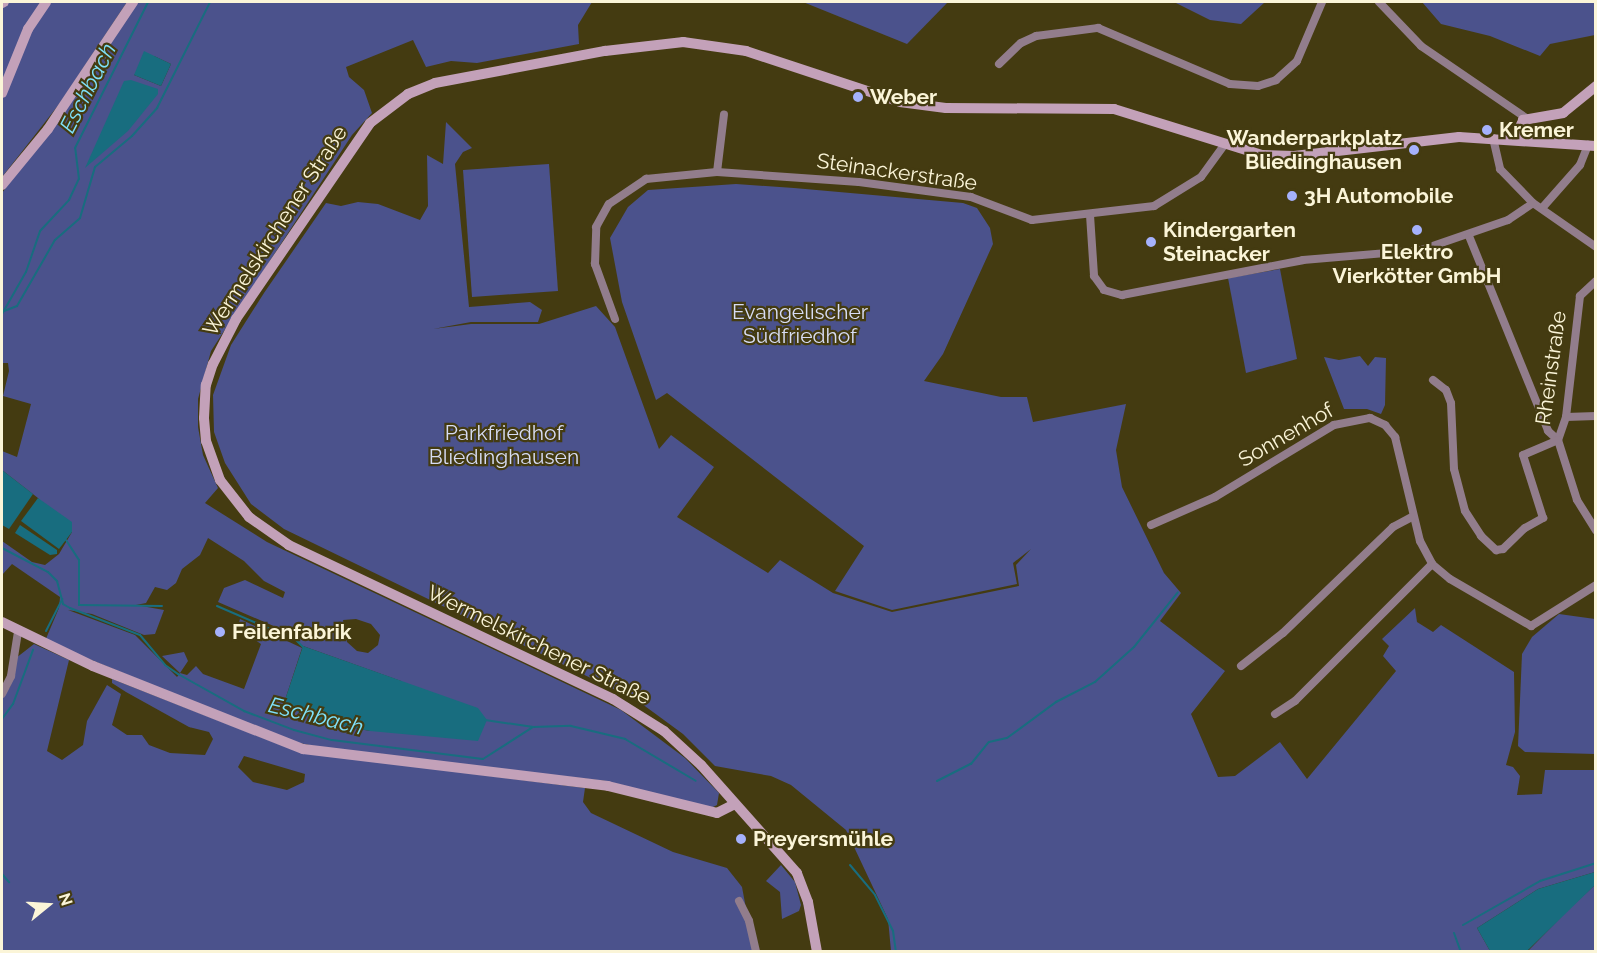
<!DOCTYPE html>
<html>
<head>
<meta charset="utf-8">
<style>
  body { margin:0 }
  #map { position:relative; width:1597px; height:953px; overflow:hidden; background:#443b11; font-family:Raleway,sans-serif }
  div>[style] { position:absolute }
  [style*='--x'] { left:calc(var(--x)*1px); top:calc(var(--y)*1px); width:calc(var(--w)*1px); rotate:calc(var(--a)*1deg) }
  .green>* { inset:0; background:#4b528c }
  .water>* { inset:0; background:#186d7f }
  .stream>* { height:2px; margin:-1px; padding:0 1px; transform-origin:1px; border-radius:1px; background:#186d7f }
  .street>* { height:8px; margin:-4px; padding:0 4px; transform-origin:4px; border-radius:4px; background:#927d8c }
  .secondary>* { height:10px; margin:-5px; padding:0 5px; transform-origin:5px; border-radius:5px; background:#c3a1b9 }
  .dots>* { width:16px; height:16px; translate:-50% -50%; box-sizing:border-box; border:3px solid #443b11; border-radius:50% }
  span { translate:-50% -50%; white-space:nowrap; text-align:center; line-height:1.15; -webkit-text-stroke:4.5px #443b11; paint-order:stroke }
  .poi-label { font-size:21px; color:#fbf5d8; font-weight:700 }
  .left { translate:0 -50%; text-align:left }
  .right { translate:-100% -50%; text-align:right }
  .street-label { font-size:21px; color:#fbf5d8 }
  .park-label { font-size:21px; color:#d7dcf4 }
  .water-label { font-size:22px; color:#7fe2fb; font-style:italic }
  .frame { position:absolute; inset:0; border:3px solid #fbf5d8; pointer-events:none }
  .north { position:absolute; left:18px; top:875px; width:60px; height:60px; -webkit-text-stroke:4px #443b11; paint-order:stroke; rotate:72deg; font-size:16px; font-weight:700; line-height:24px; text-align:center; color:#fbf5d8 }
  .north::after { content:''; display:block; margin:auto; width:21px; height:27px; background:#fbf5d8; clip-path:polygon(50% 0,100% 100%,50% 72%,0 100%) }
</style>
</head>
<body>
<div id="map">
  <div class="green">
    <i style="clip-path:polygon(2px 2px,127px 2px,60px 103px,2px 177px)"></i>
    <i style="clip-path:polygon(evenodd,138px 2px,592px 2px,578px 25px,579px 44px,477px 63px,451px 61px,426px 67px,413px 40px,346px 67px,349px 77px,364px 90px,372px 113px,352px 135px,211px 351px,198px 399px,198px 427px,203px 455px,218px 488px,205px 503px,267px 542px,621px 710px,685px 758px,719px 793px,717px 805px,711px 808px,606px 781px,340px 751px,289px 741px,45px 641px,59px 608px,60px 597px,12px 564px,2px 575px,2px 541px,32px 562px,45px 565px,59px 554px,72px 532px,38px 498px,2px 470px,2px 451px,17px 457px,31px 404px,3px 396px,9px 371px,8px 363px,2px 363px,2px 193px,138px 2px,154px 56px,171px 64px,161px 86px,134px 75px,154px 56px,138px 2px,208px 538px,244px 561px,264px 581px,285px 592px,283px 598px,245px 580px,224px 588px,218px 602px,276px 627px,303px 646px,401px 681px,370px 731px,318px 721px,284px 703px,302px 648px,240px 619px,237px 628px,261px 644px,244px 689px,203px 674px,196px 666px,187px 675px,180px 673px,188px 661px,184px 652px,162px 656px,180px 673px,177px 677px,135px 635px,68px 610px,92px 614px,144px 635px,155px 634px,164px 610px,136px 605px,146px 603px,155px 587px,167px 590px,176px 583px,182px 569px,200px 555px,208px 538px,138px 2px,356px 619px,371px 624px,380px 635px,378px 645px,368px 653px,357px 651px,347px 642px,343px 620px,356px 619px)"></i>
    <i style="clip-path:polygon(803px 2px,948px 2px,907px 44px)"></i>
    <i style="clip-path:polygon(1174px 2px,1265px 2px,1241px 24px,1210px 20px)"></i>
    <i style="clip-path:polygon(1422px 2px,1595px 2px,1595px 35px,1550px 44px,1540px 56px,1490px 36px,1441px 24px)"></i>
    <i style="clip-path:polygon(446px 122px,472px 148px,463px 152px,455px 164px,469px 307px,530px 302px,542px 310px,538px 322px,471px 322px,433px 329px,471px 324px,539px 324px,596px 306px,615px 327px,659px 449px,671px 435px,714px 467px,677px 517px,768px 573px,780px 560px,833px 593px,892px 612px,1019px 586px,1016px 565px,1031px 549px,1013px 563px,1017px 584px,892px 610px,835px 591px,864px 546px,667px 393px,656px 400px,622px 302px,610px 238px,628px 207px,648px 190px,736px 184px,794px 188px,963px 203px,977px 208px,990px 228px,993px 244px,943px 354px,924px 381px,1001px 397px,1027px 397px,1033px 422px,1126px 404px,1116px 450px,1122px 487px,1164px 573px,1181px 593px,1160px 621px,1225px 671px,1191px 714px,1218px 777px,1235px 776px,1280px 742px,1307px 779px,1396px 671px,1383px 656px,1389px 646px,1382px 639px,1415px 608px,1417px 622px,1433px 632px,1441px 625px,1514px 672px,1515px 732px,1506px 765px,1513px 767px,1520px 776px,1517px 795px,1542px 794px,1545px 770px,1595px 770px,1595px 872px,1538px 889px,1477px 928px,1490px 951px,891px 951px,888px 919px,846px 830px,791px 785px,771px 776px,715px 766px,683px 734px,638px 701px,284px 529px,251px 504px,225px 463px,214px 432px,213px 395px,231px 345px,264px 293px,326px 203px,341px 206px,358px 202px,378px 204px,420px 220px,428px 206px,427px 155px,443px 164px)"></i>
    <i style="clip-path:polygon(549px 164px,558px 291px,472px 297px,463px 170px)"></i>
    <i style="clip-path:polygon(1280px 269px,1297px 359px,1246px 373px,1228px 278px)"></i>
    <i style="clip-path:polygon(1360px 356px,1368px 366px,1375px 357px,1386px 358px,1385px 405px,1381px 414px,1367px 409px,1344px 409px,1324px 357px,1339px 360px)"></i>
    <i style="clip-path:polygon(1559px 614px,1595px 619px,1595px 754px,1525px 752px,1518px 746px,1522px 654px,1532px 637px)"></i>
    <i style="clip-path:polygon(evenodd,34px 644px,69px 660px,47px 751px,62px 760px,83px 745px,87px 721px,107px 685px,121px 694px,112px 725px,127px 735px,142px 735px,149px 745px,170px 753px,205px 755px,213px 739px,209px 732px,189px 727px,126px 692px,112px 683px,112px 679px,299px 752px,585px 788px,583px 802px,591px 813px,673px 852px,727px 868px,742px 887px,754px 951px,2px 952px,2px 697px,10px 687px,16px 658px,34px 644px,244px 756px,305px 774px,304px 782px,287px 790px,253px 782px,238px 767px,244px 756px)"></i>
    <i style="clip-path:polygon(781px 865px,795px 882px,801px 905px,799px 911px,782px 919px,780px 892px,766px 881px)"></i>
    <i style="clip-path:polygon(1595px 885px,1595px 951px,1527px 952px,1572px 906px)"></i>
  </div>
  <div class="water">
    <i style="clip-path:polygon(144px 51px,171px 64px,161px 86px,134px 75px)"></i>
    <i style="clip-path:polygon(131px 80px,158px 89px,158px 94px,128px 131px,85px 168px,124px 81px)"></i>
    <i style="clip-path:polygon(2px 470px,33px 494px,9px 529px,2px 525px)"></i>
    <i style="clip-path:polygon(38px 498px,72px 522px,72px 532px,59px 549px,21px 521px)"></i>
    <i style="clip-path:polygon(20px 525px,57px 550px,57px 554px,50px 555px,15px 533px)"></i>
    <i style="clip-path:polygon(303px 646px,478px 708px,487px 720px,478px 741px,370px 731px,318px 721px,300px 713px,284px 703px)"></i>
    <i style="clip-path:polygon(1595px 872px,1595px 885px,1527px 951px,1490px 951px,1477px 928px,1538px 889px)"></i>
  </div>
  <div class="stream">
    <i style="--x:4;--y:311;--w:14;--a:-21"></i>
    <i style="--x:17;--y:306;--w:76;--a:-60.1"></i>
    <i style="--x:55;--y:240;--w:33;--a:-41"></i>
    <i style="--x:80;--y:218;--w:53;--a:-73.6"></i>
    <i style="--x:95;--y:167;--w:48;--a:-40"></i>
    <i style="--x:132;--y:136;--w:38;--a:-48"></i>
    <i style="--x:157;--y:108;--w:119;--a:-63.4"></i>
    <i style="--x:2;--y:314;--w:48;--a:-60.3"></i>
    <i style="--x:26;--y:272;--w:43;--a:-71.1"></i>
    <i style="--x:40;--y:231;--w:42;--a:-46.9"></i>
    <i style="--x:69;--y:200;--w:23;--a:-65"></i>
    <i style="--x:79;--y:179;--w:31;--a:-97"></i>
    <i style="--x:75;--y:148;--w:163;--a:-63.4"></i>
    <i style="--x:66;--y:540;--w:24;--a:57"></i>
    <i style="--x:79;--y:560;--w:45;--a:90"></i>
    <i style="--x:79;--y:605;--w:83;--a:0.7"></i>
    <i style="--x:2;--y:548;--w:52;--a:27.6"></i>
    <i style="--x:48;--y:572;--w:13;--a:45"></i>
    <i style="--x:57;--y:581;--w:24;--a:75"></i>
    <i style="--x:63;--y:604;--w:8;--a:30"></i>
    <i style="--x:70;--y:608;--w:75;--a:21.1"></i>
    <i style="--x:140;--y:635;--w:39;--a:50"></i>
    <i style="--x:165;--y:665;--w:16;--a:35"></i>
    <i style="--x:178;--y:674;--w:76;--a:29.3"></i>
    <i style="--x:244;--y:711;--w:53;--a:20.8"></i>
    <i style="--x:294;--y:730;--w:39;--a:15"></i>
    <i style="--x:332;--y:740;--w:152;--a:7.2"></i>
    <i style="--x:483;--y:759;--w:59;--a:-32.6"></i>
    <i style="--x:533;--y:727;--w:38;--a:-2"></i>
    <i style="--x:571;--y:726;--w:56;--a:13.5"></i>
    <i style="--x:625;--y:739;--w:82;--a:30.6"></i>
    <i style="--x:217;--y:606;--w:86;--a:23.3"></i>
    <i style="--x:296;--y:640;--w:11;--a:45"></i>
    <i style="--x:46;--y:631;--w:36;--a:-63"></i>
    <i style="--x:2;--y:719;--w:19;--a:-54"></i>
    <i style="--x:13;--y:704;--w:58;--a:-69.7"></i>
    <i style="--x:485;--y:720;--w:49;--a:8.3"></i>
    <i style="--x:937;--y:781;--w:38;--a:-27"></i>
    <i style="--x:971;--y:764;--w:28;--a:-51"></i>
    <i style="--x:989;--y:742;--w:18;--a:-13"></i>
    <i style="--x:1007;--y:738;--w:61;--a:-36.3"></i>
    <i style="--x:1056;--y:702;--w:44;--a:-27.1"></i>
    <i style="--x:1095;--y:682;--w:52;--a:-41.9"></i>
    <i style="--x:1134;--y:647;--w:70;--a:-51.3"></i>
    <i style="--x:850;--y:865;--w:39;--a:50"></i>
    <i style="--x:875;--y:895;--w:40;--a:63.4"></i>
    <i style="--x:893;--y:931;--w:21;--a:82"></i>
    <i style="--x:2;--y:874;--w:11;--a:49"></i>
    <i style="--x:1463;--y:925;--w:89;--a:-29.7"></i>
    <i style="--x:1540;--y:881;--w:59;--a:-17.8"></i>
    <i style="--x:1454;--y:933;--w:20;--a:70"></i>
  </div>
  <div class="street">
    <i style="--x:1379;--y:2;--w:61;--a:46.3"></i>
    <i style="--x:1421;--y:46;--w:127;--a:34.4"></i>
    <i style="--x:999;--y:64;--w:30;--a:-44"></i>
    <i style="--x:1021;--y:43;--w:17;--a:-25"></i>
    <i style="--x:1036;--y:36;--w:63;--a:-7.4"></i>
    <i style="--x:1098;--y:28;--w:143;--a:23"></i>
    <i style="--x:1230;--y:84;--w:28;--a:4"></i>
    <i style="--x:1258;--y:86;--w:19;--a:-18"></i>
    <i style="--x:1276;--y:80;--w:28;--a:-42"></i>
    <i style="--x:1297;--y:61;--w:64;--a:-67"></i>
    <i style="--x:1493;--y:138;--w:32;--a:77"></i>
    <i style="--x:1500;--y:169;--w:47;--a:45.9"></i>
    <i style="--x:1533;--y:203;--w:77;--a:34.9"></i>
    <i style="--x:717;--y:172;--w:58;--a:-83.1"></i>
    <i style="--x:1543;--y:207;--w:56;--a:-48.6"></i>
    <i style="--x:1580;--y:165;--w:22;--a:-68"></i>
    <i style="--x:1090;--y:215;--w:61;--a:86.2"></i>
    <i style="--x:1094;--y:276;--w:17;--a:54"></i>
    <i style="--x:1104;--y:290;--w:19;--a:16"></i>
    <i style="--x:1122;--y:295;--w:184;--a:-10.9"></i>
    <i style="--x:1303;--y:260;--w:118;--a:-4.8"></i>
    <i style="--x:1421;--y:250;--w:92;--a:-19"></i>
    <i style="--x:1508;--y:220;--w:30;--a:-34"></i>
    <i style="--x:1469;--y:236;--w:210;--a:67.9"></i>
    <i style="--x:1548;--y:431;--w:13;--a:42"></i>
    <i style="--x:1596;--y:281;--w:22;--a:137"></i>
    <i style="--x:1580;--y:296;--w:122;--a:96.6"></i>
    <i style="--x:1566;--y:417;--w:24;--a:109"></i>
    <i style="--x:1558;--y:440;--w:63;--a:72.4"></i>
    <i style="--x:1577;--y:500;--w:36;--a:58"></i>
    <i style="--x:615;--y:319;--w:59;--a:-110"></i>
    <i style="--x:595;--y:264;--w:37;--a:-88"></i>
    <i style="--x:596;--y:227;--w:26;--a:-61"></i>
    <i style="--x:609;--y:204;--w:45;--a:-34"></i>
    <i style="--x:646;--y:179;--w:71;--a:-5.6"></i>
    <i style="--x:717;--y:172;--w:142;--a:4"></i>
    <i style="--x:859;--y:182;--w:113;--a:7.6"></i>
    <i style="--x:971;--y:197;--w:65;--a:20.7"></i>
    <i style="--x:1032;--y:220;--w:123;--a:-6.5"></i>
    <i style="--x:1154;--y:206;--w:55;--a:-31.7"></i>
    <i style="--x:1201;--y:177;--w:39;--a:-54"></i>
    <i style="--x:1433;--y:380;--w:16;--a:38"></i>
    <i style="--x:1446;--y:390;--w:14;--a:69"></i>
    <i style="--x:1451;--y:403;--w:66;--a:87.4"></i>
    <i style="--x:1454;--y:469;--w:43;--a:75.3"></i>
    <i style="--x:1465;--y:511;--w:30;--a:57"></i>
    <i style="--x:1481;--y:536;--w:21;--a:43"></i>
    <i style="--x:1496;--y:550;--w:7;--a:-8"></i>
    <i style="--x:1503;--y:549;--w:30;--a:-44"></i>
    <i style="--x:1525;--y:528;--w:21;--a:-29"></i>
    <i style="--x:1543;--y:518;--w:66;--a:-107.6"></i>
    <i style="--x:1523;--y:455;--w:38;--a:-23"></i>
    <i style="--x:1566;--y:417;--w:30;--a:-2"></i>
    <i style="--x:1151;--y:525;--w:70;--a:-23.6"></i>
    <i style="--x:1215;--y:497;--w:139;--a:-31.2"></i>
    <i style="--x:1334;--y:425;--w:37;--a:-11"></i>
    <i style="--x:1370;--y:418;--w:17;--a:25"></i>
    <i style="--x:1385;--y:425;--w:16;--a:50"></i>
    <i style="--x:1395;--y:437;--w:107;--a:76.5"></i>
    <i style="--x:1420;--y:541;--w:26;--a:62"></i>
    <i style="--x:1432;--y:564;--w:23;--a:40"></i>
    <i style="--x:1450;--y:579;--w:94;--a:30.1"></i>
    <i style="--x:1531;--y:626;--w:77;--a:-32.2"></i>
    <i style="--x:1241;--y:666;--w:53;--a:-38.2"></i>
    <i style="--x:1283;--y:633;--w:153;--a:-43.9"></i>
    <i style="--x:1393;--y:527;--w:21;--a:-28"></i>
    <i style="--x:2;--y:694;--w:20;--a:-63"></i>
    <i style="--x:11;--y:676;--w:45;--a:-81"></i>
    <i style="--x:1275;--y:714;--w:24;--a:-33"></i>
    <i style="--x:1295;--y:701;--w:194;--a:-45"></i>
    <i style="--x:739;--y:901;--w:22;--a:63"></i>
    <i style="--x:749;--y:921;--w:32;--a:77"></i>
  </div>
  <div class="secondary">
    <i style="--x:2;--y:3;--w:2;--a:-27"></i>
    <i style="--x:2;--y:93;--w:69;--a:-67.9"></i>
    <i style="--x:28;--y:29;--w:32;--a:-56"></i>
    <i style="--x:1515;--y:139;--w:21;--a:-67"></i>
    <i style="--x:1523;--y:120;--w:41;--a:-9.9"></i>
    <i style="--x:1563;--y:113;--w:43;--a:-39.3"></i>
    <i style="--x:2;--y:185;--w:72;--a:-50.6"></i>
    <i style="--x:48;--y:129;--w:153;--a:-56.2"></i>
    <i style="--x:2;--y:622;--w:101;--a:25.8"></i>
    <i style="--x:93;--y:666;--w:226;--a:21.6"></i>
    <i style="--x:303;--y:749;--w:307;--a:6.9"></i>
    <i style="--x:608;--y:786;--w:112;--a:13.9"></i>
    <i style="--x:717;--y:813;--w:20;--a:-27"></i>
    <i style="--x:817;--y:952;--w:51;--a:-100.2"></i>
    <i style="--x:808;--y:902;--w:31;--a:-111"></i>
    <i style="--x:797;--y:873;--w:144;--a:-131.6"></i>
    <i style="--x:701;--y:765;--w:50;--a:-137.4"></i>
    <i style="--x:664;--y:731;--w:60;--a:-147.9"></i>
    <i style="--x:613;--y:699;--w:359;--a:-154.6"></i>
    <i style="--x:289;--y:545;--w:49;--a:-145"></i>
    <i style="--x:249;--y:517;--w:47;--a:-128.1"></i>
    <i style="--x:220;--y:480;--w:41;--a:-109.7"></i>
    <i style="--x:206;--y:441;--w:23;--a:-95"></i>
    <i style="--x:204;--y:418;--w:33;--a:-87"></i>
    <i style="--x:206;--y:385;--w:22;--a:-72"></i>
    <i style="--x:213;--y:364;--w:51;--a:-62.9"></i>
    <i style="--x:236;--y:319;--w:237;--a:-55.6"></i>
    <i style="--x:370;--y:123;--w:48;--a:-37.3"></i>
    <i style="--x:408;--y:94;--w:29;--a:-22"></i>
    <i style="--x:435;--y:83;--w:173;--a:-10.7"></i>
    <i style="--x:605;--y:51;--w:79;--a:-6.6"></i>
    <i style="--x:683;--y:42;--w:64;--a:8.1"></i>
    <i style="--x:746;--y:51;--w:162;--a:18.3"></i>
    <i style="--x:900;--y:102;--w:46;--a:7.4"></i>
    <i style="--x:946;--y:108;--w:168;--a:0.3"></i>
    <i style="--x:1114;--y:109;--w:155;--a:17.3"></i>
    <i style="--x:1262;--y:155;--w:32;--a:2"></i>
    <i style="--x:1294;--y:156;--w:166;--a:-6.6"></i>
    <i style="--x:1459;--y:137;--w:137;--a:3.8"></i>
  </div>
  <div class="dots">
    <i style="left:858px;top:97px;background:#a5b1fc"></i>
    <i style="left:1487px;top:130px;background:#a5b1fc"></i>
    <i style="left:1414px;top:150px;background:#a5b1fc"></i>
    <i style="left:1292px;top:196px;background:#a5b1fc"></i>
    <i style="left:1417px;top:230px;background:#a5b1fc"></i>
    <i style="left:1151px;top:242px;background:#a5b1fc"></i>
    <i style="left:220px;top:632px;background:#a5b1fc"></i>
    <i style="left:741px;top:839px;background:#a5b1fc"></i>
  </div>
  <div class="poi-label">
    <span class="left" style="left:870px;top:97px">Weber</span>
    <span class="left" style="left:1499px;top:130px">Kremer</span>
    <span class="right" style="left:1402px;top:150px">Wanderparkplatz<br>Bliedinghausen</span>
    <span class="left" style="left:1304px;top:196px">3H Automobile</span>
    <span class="left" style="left:1163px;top:242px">Kindergarten<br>Steinacker</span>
    <span style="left:1417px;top:264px">Elektro<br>Vierkötter GmbH</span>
    <span class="left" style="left:232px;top:632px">Feilenfabrik</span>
    <span class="left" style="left:753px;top:839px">Preyersmühle</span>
  </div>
  <div class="street-label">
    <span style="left:897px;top:172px;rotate:8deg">Steinackerstraße</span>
    <span style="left:275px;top:231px;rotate:-57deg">Wermelskirchener Straße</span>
    <span style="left:1551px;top:368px;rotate:-82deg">Rheinstraße</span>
    <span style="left:1286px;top:435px;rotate:-30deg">Sonnenhof</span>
    <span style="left:539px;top:645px;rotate:26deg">Wermelskirchener Straße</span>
  </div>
  <div class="park-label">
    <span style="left:800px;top:324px">Evangelischer<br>Südfriedhof</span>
    <span style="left:504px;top:445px">Parkfriedhof<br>Bliedinghausen</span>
  </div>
  <div class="water-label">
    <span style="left:88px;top:88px;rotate:-63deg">Eschbach</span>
    <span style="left:316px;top:716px;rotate:14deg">Eschbach</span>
  </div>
  <div class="frame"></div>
  <div class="north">N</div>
</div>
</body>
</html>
